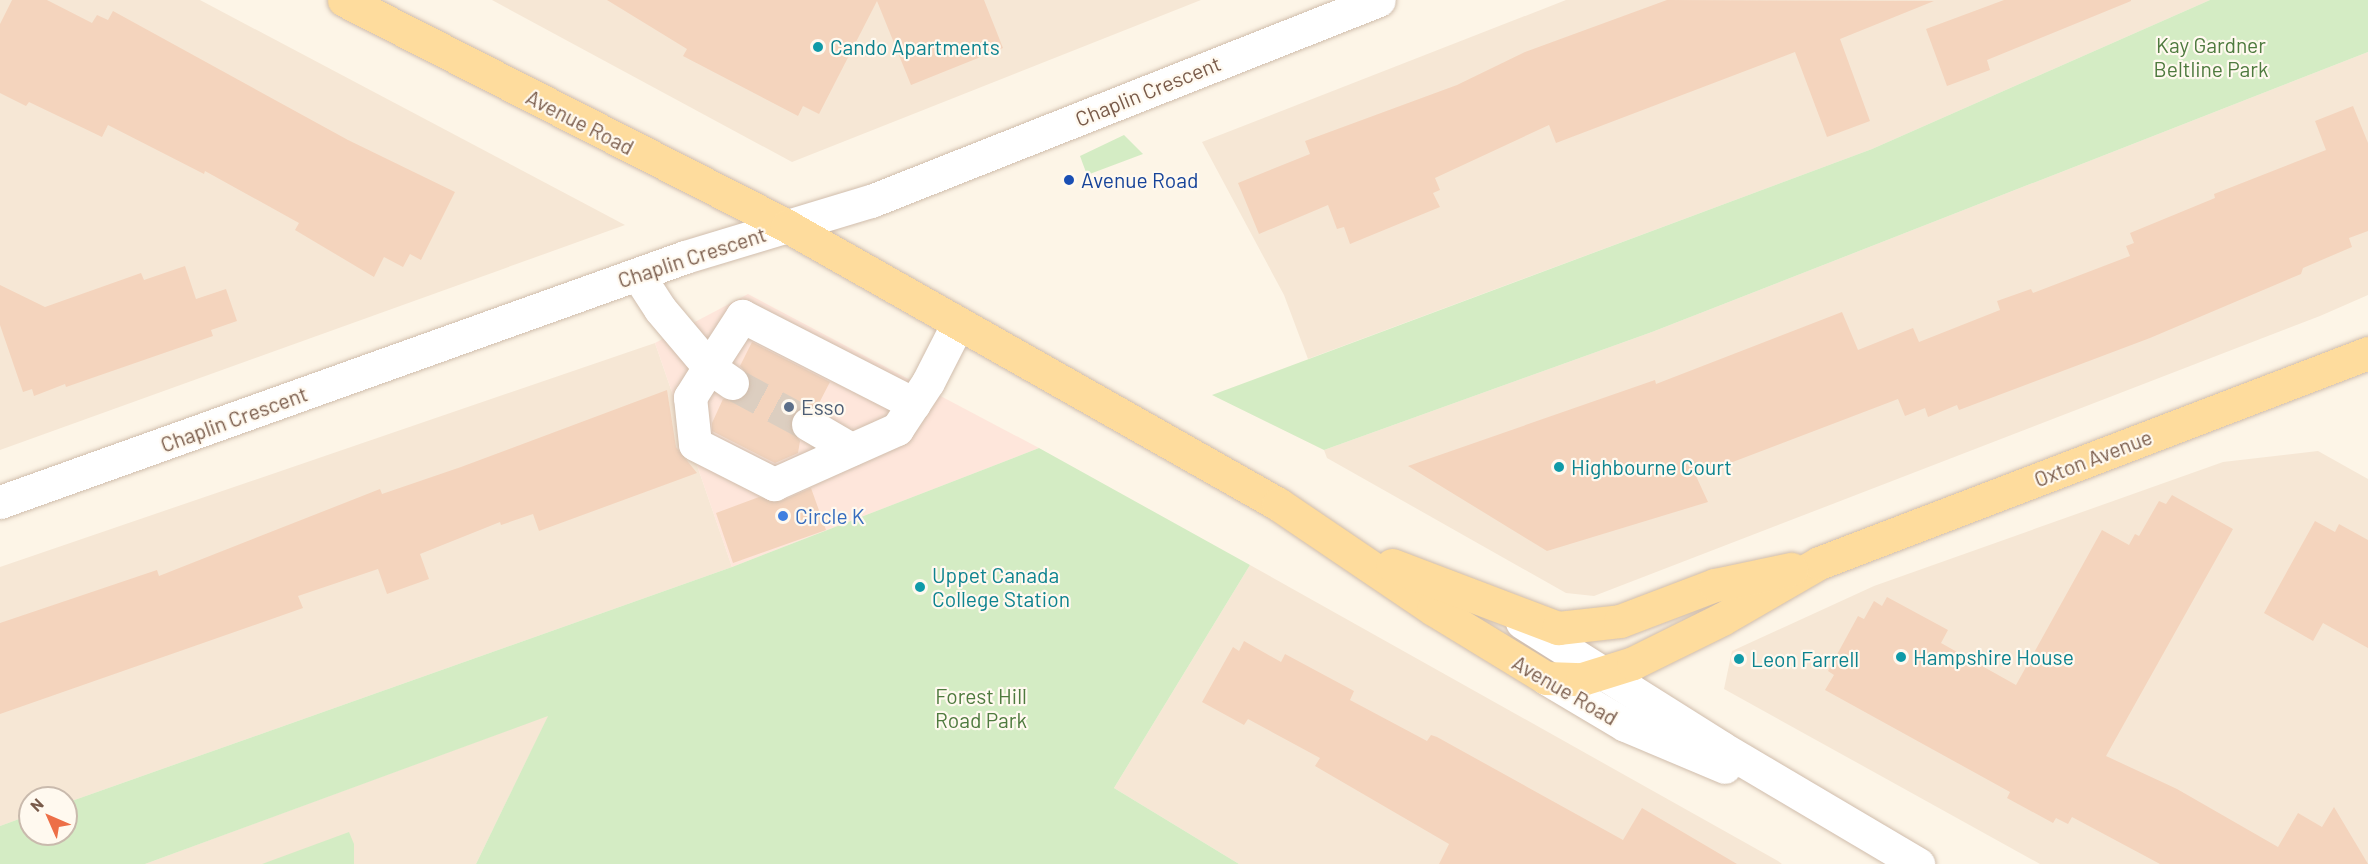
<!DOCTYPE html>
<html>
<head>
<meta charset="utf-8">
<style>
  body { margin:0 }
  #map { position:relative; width:2368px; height:864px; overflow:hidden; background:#fdf5e7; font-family:Barlow,sans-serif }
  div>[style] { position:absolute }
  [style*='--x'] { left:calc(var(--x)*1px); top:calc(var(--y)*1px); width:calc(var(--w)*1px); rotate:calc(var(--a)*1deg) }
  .residential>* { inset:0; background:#f6e7d5 }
  .commercial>* { inset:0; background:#fee6db }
  .green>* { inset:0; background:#d4ecc4 }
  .building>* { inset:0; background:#f4d4bd }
  .minor-tunnel>* { height:33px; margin-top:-16.5px; transform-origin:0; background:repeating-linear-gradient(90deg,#dccec0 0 33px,transparent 0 49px) }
  .roads { filter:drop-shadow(0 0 2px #d0bdac) drop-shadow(0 0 2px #d0bdac) }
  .minor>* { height:33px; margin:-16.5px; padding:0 16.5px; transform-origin:16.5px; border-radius:16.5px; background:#fff }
  .major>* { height:33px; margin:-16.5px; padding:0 16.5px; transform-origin:16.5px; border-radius:16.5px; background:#fedc9d }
  .dots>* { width:16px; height:16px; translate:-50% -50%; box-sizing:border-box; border:3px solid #fff9ef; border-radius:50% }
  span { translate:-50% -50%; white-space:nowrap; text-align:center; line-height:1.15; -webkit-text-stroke:4.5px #fff9ef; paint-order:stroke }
  .park-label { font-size:21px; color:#4e7a3e }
  .culture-label { font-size:21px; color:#0d838f }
  .left { translate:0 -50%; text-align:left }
  .street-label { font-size:21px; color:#795b4a }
  .transit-label { font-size:21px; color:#164399 }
  .service-label { font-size:21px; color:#4e5e75 }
  .shop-label { font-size:21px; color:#366cbe }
  .north { position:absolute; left:18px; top:786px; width:60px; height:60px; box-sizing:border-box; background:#fff9ef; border:2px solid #c9baad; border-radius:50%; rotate:315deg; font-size:16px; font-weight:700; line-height:24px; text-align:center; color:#795b4a }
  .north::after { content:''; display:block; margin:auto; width:21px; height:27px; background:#ed6f47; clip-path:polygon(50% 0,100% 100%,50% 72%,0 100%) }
</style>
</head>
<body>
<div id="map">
  <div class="residential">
    <i style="clip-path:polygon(0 0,200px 0,625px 225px,0 450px)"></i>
    <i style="clip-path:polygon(492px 0,1201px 0,792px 162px)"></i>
    <i style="clip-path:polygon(1566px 0,2210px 0,1872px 149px,1308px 359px,1284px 295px,1202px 142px)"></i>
    <i style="clip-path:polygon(2368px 52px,2368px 295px,2320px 316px,1594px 596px,1566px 593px,1327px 458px,1324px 450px,1652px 332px)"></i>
    <i style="clip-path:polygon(655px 343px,732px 567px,66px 803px,66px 798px,30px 798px,30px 815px,0 826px,0 567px)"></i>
    <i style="clip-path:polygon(2318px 451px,2368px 479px,2368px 864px,2040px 864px,1724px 689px,1732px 651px,1874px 586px,2223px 462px)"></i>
    <i style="clip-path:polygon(1250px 565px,1778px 861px,1782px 864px,1239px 864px,1114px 788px)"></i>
    <i style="clip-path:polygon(549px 715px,476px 864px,145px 864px)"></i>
  </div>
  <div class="commercial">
    <i style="clip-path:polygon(748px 294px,1039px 448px,732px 567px,655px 343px)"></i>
  </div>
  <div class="green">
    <i style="clip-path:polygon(2210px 0,2368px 0,2368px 52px,1652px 332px,1324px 450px,1212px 395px,1872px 149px)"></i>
    <i style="clip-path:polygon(1124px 135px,1143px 154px,1087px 175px,1080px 156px)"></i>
    <i style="clip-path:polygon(1039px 448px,1250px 565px,1114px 788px,1239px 864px,476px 864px,548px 716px,145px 864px,0 864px,0 826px,30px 815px,30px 834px,66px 834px,66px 803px,732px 567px)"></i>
    <i style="clip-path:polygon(349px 832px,354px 844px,354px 864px,262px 864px)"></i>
  </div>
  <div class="building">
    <i style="clip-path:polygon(12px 0,47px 0,92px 23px,97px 15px,108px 20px,113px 11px,348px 140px,455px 192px,421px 260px,410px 254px,403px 267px,384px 257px,374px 277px,295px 230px,299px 223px,205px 171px,204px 174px,108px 125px,102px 137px,29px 102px,26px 106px,0 93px,0 24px)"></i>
    <i style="clip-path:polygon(607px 0,984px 0,1003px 48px,911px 85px,877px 1px,819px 114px,803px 106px,798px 116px,683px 56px,687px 49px)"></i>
    <i style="clip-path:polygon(1667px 0,1934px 1px,1840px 39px,1870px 121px,1827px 137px,1795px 52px,1556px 143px,1549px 125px,1435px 178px,1440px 190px,1433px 193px,1440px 207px,1350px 244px,1344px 227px,1337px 229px,1328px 205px,1259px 234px,1238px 183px,1310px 154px,1305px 141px,1457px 85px,1525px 52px)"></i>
    <i style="clip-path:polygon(2004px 0,2131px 0,2131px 1px,1987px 60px,1990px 70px,1947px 86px,1926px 29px)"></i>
    <i style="clip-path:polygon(2353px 106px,2368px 143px,2368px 231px,2349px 238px,2352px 247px,2303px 268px,2301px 274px,2150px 338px,1959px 410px,1957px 405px,1928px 417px,1925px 408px,1905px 416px,1898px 399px,1696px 476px,1708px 502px,1547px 551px,1408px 466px,1655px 380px,1656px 384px,1842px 312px,1858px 350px,1913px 328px,1919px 342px,2000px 310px,1997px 301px,2031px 289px,2033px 293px,2130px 256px,2126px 246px,2134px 243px,2130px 233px,2215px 198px,2214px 194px,2326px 150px,2315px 121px)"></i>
    <i style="clip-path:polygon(185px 266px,196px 299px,226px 289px,237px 321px,211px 330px,213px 336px,66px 387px,65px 384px,34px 396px,32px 389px,23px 392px,0 325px,0 285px,45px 307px,141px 273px,144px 280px)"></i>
    <i style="clip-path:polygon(752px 342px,830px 382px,817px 407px,799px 408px,792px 415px,789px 425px,800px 441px,798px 453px,775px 463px,712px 431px,712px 423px,723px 399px,739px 400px,748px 393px,749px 376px,740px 366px)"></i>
    <i style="clip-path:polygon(667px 390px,676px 447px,697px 473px,539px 531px,533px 514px,501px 525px,500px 522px,420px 554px,429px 579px,387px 594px,378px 569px,298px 596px,303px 608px,0 714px,0 623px,157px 570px,159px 576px,380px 489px,382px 494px,461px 467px)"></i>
    <i style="clip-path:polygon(811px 488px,826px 530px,733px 563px,716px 513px,759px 497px,781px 501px)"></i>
    <i style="clip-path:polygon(2172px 495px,2233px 529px,2106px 756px,2177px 789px,2278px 847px,2298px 813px,2322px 827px,2334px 807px,2368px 864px,2160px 864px,2072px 817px,2068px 824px,2056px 818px,2053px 823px,2007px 798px,2010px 792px,1825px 690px,1834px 675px,1828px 671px,1858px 616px,1864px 619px,1874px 601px,1882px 606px,1887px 597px,1948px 630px,1941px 643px,2016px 685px,2102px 530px,2129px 545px,2135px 534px,2139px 536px,2159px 501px,2166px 504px)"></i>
    <i style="clip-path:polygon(2315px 521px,2335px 532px,2339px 524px,2368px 540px,2368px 648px,2323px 623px,2313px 641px,2264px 613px)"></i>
    <i style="clip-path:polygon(1244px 641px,1281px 662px,1285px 654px,1354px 691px,1350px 700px,1427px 741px,1431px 735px,1437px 737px,1623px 840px,1642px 808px,1737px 864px,1439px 864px,1449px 844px,1315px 766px,1320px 758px,1248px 719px,1244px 725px,1202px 702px,1233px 647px,1239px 651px)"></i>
  </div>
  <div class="minor-tunnel">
    <i style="--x:732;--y:383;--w:86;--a:28.3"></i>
  </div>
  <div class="roads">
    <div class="minor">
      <i style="--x:638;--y:275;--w:40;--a:57.1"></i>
      <i style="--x:660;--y:309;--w:76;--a:49.8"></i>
      <i style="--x:709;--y:367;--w:36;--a:122"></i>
      <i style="--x:690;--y:397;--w:47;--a:83.9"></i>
      <i style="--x:695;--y:444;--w:89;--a:26.9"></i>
      <i style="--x:774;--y:484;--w:135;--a:-24.1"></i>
      <i style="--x:897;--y:429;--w:56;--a:-56.6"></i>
      <i style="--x:928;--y:382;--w:66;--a:-63"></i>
      <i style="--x:732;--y:383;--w:28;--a:-145"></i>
      <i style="--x:709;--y:367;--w:61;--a:-57.1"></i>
      <i style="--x:742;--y:316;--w:193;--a:27.1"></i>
      <i style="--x:808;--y:424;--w:50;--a:30.2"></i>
      <i style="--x:0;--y:502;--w:727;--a:-19.68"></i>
      <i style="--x:685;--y:257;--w:194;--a:-16.8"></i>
      <i style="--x:871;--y:201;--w:546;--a:-21.59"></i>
      <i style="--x:1522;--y:622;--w:236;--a:32.2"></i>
      <i style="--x:1722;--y:748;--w:228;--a:30.6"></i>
      <i style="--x:1546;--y:678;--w:92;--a:30.7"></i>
      <i style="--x:1625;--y:725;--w:108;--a:22.8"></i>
    </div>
    <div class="major">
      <i style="--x:344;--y:0;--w:497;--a:27"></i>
      <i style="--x:787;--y:226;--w:564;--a:29.52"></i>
      <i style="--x:1278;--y:504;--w:187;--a:34.1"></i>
      <i style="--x:1433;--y:609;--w:132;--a:31.4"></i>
      <i style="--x:1546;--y:678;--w:36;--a:2"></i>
      <i style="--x:1582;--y:679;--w:53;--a:-17.4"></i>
      <i style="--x:1633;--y:663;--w:99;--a:-26.3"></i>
      <i style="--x:1722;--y:619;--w:112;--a:-30"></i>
      <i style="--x:1819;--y:563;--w:588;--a:-20.93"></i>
      <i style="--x:1392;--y:565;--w:178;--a:20.8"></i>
      <i style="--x:1558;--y:628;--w:62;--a:-6.4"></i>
      <i style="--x:1620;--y:621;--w:102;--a:-20.8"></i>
      <i style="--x:1715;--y:585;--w:78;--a:-11.9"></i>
    </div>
  </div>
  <div class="dots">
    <i style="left:818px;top:47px;background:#0f9aa8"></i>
    <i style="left:1069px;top:180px;background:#1a4fb4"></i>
    <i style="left:789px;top:407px;background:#5c6f8a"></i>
    <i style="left:1559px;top:467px;background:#0f9aa8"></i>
    <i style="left:783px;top:516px;background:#3f7fe0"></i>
    <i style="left:920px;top:587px;background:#0f9aa8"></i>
    <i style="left:1901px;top:657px;background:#0f9aa8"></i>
    <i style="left:1739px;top:659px;background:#0f9aa8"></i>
  </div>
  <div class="park-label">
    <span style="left:2211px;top:57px">Kay Gardner<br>Beltline Park</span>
    <span style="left:981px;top:708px">Forest Hill<br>Road Park</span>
  </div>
  <div class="culture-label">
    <span class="left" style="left:830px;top:47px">Cando Apartments</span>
    <span class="left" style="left:1571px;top:467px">Highbourne Court</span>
    <span class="left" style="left:932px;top:587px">Uppet Canada<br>College Station</span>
    <span class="left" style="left:1913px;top:657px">Hampshire House</span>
    <span class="left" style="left:1751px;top:659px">Leon Farrell</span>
  </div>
  <div class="street-label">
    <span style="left:1148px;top:91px;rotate:-22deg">Chaplin Crescent</span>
    <span style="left:580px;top:122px;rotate:27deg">Avenue Road</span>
    <span style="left:692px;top:257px;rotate:-18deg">Chaplin Crescent</span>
    <span style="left:234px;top:419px;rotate:-20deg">Chaplin Crescent</span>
    <span style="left:2093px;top:458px;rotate:-21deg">Oxton Avenue</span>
    <span style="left:1565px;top:690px;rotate:30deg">Avenue Road</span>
  </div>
  <div class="transit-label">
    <span class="left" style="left:1081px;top:180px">Avenue Road</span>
  </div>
  <div class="service-label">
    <span class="left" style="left:801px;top:407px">Esso</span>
  </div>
  <div class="shop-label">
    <span class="left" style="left:795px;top:516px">Circle K</span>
  </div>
  <div class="north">N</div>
</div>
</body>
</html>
